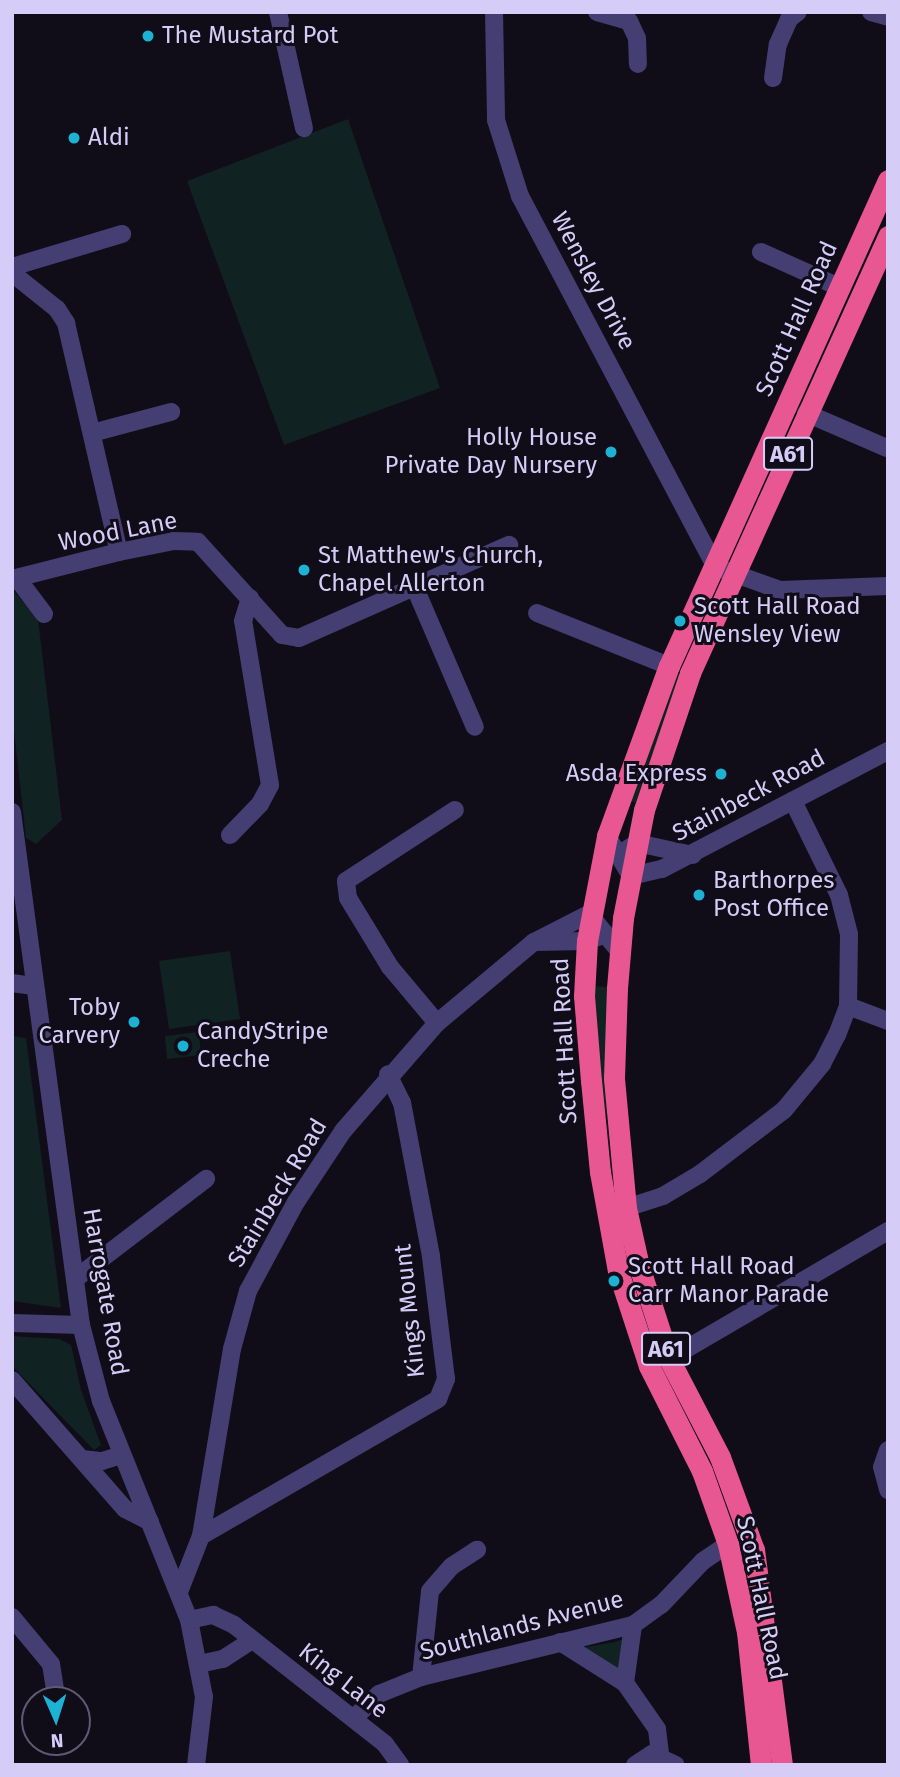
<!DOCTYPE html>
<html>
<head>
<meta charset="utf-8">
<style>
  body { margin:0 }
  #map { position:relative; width:900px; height:1777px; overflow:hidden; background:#100d19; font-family:"Fira Sans",sans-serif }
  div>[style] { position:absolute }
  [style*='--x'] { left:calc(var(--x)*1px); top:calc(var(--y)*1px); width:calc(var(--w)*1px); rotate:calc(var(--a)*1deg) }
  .green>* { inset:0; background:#122 }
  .minor>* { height:18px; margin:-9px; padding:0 9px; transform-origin:9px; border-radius:9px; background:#443e72 }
  .highway>* { height:21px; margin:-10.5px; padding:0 10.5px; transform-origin:10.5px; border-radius:10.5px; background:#e85791 }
  .dots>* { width:19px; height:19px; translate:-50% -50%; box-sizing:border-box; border:4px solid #100d19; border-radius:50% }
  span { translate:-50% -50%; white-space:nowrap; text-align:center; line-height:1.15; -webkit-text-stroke:6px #100d19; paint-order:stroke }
  .shield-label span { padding:2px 5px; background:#100d19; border:2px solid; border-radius:5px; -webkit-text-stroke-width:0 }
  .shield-label { font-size:23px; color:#d5ccf8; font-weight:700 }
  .poi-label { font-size:24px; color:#d5ccf8 }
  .left { translate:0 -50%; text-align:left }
  .right { translate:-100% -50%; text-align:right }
  .street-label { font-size:24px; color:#d5ccf8 }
  .frame { position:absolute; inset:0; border:14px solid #d5ccf8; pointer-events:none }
  .north { position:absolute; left:21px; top:1686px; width:70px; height:70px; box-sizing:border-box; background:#100d19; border:2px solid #5f5972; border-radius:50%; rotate:177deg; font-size:19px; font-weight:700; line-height:28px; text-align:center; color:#d5ccf8 }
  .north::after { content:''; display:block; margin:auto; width:24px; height:32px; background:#1db2d3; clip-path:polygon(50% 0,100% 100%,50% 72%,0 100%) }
</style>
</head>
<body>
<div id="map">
  <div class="green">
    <i style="clip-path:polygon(348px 119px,440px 388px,284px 445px,187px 181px)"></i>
    <i style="clip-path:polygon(12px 589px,38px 619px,62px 820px,36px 844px,26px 838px,12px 712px)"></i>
    <i style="clip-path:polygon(674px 672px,681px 675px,636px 803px,627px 800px)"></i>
    <i style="clip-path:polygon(230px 951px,240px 1019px,169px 1029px,159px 961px)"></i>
    <i style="clip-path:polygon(593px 986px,608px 987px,610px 1114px,602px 1115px)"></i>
    <i style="clip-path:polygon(199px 1032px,201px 1055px,167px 1059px,165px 1036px)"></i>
    <i style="clip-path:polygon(12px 1036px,26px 1038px,61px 1308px,12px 1301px)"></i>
    <i style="clip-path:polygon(12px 1336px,59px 1339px,71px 1345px,81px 1390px,101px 1445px,94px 1450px,12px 1366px)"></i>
    <i style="clip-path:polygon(623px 1639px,619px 1669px,581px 1648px,615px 1642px)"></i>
  </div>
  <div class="minor">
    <i style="--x:278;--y:12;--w:119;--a:77.4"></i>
    <i style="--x:494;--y:12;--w:108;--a:88.9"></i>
    <i style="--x:496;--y:120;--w:80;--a:72.5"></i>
    <i style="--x:520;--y:196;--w:420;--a:62.2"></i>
    <i style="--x:716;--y:567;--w:68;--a:19.8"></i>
    <i style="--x:780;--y:590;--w:108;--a:-2.1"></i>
    <i style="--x:597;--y:12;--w:33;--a:16"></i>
    <i style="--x:629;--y:21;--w:19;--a:65"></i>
    <i style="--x:637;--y:38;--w:26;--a:88"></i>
    <i style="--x:871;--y:12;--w:18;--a:16"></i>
    <i style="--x:773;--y:78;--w:34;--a:-82"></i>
    <i style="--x:778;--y:44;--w:27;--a:-66"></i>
    <i style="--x:789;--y:19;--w:11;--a:-38"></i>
    <i style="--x:761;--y:252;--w:88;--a:24.2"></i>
    <i style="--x:12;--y:267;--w:115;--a:-16.7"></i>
    <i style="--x:12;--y:273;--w:58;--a:38.7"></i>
    <i style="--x:57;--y:309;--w:17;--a:57"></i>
    <i style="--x:66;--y:323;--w:235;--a:77"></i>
    <i style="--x:806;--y:413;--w:88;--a:23.4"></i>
    <i style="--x:92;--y:433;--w:82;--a:-14.9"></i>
    <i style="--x:17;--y:578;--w:45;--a:53.1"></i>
    <i style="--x:12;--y:579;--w:110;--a:-14.2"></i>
    <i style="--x:119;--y:552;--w:56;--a:-11.3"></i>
    <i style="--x:174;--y:541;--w:24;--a:2"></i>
    <i style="--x:198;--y:542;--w:125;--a:47.9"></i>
    <i style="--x:282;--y:635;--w:17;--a:10"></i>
    <i style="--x:299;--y:638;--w:230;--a:-23.9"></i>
    <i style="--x:415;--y:588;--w:151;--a:66.7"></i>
    <i style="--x:537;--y:613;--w:142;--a:21.9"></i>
    <i style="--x:12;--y:812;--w:518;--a:82.34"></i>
    <i style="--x:81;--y:1325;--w:79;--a:75.3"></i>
    <i style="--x:101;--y:1401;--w:236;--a:68.1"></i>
    <i style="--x:189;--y:1620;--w:78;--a:79"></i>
    <i style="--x:204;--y:1697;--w:68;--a:96.7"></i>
    <i style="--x:230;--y:835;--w:43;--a:-45.9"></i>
    <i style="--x:260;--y:804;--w:21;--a:-62"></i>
    <i style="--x:270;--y:785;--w:166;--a:-99.3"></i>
    <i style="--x:243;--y:621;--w:24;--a:-73"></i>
    <i style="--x:607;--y:836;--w:47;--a:59"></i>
    <i style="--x:631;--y:876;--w:32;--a:-13"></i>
    <i style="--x:662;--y:869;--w:255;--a:-27.6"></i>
    <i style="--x:626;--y:850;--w:13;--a:-32"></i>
    <i style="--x:637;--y:843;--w:57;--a:12.1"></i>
    <i style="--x:534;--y:942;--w:53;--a:-1.1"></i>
    <i style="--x:587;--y:941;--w:14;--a:-21"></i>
    <i style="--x:12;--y:983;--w:22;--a:8"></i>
    <i style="--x:848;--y:1006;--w:43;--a:20.6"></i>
    <i style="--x:437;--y:1023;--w:73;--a:-130"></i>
    <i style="--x:390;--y:967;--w:81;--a:-121.3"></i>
    <i style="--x:348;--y:898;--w:17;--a:-97"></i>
    <i style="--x:346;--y:881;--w:130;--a:-33.1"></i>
    <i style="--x:626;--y:1208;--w:39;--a:-18"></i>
    <i style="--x:663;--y:1196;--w:43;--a:-30.7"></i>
    <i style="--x:700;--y:1174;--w:106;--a:-37.3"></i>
    <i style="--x:784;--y:1110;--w:60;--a:-50.4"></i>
    <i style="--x:822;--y:1064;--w:33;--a:-63"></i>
    <i style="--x:837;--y:1035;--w:31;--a:-69"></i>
    <i style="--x:848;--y:1006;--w:72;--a:-89.2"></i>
    <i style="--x:849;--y:934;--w:40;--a:-104.4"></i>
    <i style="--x:839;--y:895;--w:105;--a:-116.1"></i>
    <i style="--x:75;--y:1279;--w:165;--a:-37.4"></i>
    <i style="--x:12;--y:1323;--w:69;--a:1.7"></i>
    <i style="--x:669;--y:1359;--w:254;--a:-30.3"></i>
    <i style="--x:12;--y:1380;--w:171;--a:48.8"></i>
    <i style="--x:125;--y:1509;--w:28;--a:27"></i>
    <i style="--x:888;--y:1450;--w:18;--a:109"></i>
    <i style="--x:882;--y:1467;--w:24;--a:75"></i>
    <i style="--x:82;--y:1459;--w:20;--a:6"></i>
    <i style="--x:102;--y:1461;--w:21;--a:-17"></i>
    <i style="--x:201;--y:1536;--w:274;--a:-30"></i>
    <i style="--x:438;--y:1399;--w:22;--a:-68"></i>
    <i style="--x:446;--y:1379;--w:124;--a:-97"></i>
    <i style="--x:431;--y:1256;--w:156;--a:-100.7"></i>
    <i style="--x:402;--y:1103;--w:32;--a:-116"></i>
    <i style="--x:179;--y:1592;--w:60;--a:-68.6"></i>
    <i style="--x:201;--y:1536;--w:190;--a:-80.6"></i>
    <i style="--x:232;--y:1349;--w:60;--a:-74.6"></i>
    <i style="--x:248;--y:1291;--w:101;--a:-61.7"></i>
    <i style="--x:296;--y:1202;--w:85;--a:-56.5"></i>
    <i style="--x:343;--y:1131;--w:143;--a:-49"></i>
    <i style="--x:437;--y:1023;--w:126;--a:-39.9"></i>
    <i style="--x:534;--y:942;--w:62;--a:-27"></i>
    <i style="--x:589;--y:914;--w:49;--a:50.8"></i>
    <i style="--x:12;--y:1617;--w:61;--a:50.3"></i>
    <i style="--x:51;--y:1664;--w:36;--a:81"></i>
    <i style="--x:189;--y:1620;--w:25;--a:-12"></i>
    <i style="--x:213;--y:1615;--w:23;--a:25"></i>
    <i style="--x:234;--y:1625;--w:192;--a:38.2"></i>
    <i style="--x:385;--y:1744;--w:26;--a:54"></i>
    <i style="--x:560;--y:1642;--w:77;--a:32.2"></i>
    <i style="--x:625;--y:1683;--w:56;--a:55.2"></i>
    <i style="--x:657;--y:1729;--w:25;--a:83"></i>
    <i style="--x:199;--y:1664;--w:25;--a:-12"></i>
    <i style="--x:223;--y:1659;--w:35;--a:-33"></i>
    <i style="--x:421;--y:1677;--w:86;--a:-84"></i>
    <i style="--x:430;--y:1591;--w:33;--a:-49"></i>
    <i style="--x:452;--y:1566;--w:30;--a:-33"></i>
    <i style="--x:625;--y:1683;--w:59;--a:-82.1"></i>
    <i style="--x:354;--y:1718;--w:35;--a:-44"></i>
    <i style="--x:379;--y:1694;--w:45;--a:-22"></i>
    <i style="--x:421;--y:1677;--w:218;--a:-13.8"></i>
    <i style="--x:633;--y:1625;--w:34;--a:-36"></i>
    <i style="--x:661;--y:1605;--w:61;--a:-46.3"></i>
    <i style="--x:703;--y:1561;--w:30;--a:-34"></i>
    <i style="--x:635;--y:1765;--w:20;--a:-33"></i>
    <i style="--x:652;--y:1754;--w:26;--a:25"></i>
  </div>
  <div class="highway">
    <i style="--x:761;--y:1765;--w:134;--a:-96"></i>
    <i style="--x:747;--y:1632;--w:90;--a:-102.2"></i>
    <i style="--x:728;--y:1544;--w:77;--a:-109.6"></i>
    <i style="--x:702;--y:1471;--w:118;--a:-116.8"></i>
    <i style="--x:649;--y:1366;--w:100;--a:-108.1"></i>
    <i style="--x:618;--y:1271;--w:101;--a:-100.3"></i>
    <i style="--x:600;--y:1172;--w:91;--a:-95.6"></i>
    <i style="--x:591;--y:1081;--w:85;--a:-94.7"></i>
    <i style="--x:584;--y:996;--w:55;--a:-86.9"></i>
    <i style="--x:587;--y:941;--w:107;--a:-79.2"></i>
    <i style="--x:607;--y:836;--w:181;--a:-70"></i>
    <i style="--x:669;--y:666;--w:533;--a:-65.74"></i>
    <i style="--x:782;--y:1765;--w:217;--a:-97.4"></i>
    <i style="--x:754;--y:1550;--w:99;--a:-110.1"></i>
    <i style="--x:720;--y:1457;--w:110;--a:-117.5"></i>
    <i style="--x:669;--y:1359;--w:98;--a:-107.9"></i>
    <i style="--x:639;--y:1266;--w:59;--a:-102.6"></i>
    <i style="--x:626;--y:1208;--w:131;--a:-95.3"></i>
    <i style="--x:614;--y:1078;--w:90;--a:-88.1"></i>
    <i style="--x:617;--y:988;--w:70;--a:-85.1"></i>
    <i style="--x:623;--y:918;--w:110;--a:-79"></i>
    <i style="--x:644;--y:810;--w:145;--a:-71.4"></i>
    <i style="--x:690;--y:673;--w:480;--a:-65.6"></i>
  </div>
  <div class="dots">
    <i style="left:148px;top:36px;background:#1db2d3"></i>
    <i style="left:74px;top:138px;background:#1db2d3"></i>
    <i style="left:611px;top:452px;background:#1db2d3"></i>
    <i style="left:304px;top:570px;background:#1db2d3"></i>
    <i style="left:680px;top:621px;background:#1db2d3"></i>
    <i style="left:721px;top:774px;background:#1db2d3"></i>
    <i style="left:699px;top:895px;background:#1db2d3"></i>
    <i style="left:134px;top:1022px;background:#1db2d3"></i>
    <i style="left:183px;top:1046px;background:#1db2d3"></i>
    <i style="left:614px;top:1281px;background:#1db2d3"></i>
  </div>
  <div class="shield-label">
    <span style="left:788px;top:454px">A61</span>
    <span style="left:666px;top:1349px">A61</span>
  </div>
  <div class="poi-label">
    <span class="left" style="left:162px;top:36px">The Mustard Pot</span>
    <span class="left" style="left:88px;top:138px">Aldi</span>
    <span class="right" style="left:597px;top:452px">Holly House<br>Private Day Nursery</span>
    <span class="left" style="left:318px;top:570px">St Matthew's Church,<br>Chapel Allerton</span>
    <span class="left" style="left:694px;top:621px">Scott Hall Road<br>Wensley View</span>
    <span class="right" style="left:707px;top:774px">Asda Express</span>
    <span class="left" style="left:713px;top:895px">Barthorpes<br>Post Office</span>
    <span class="right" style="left:120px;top:1022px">Toby<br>Carvery</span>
    <span class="left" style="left:197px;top:1046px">CandyStripe<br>Creche</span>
    <span class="left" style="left:628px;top:1281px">Scott Hall Road<br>Carr Manor Parade</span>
  </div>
  <div class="street-label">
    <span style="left:593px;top:281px;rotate:62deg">Wensley Drive</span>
    <span style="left:797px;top:319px;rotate:-66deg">Scott Hall Road</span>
    <span style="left:118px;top:532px;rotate:-11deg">Wood Lane</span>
    <span style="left:749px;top:796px;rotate:-28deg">Stainbeck Road</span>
    <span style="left:565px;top:1041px;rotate:-93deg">Scott Hall Road</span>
    <span style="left:278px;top:1193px;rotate:-59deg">Stainbeck Road</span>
    <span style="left:105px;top:1292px;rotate:80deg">Harrogate Road</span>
    <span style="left:410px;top:1311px;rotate:-96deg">Kings Mount</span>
    <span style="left:761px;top:1598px;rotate:78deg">Scott Hall Road</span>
    <span style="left:522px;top:1626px;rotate:-15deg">Southlands Avenue</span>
    <span style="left:343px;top:1681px;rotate:38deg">King Lane</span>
  </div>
  <div class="frame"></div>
  <div class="north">N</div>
</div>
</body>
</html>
